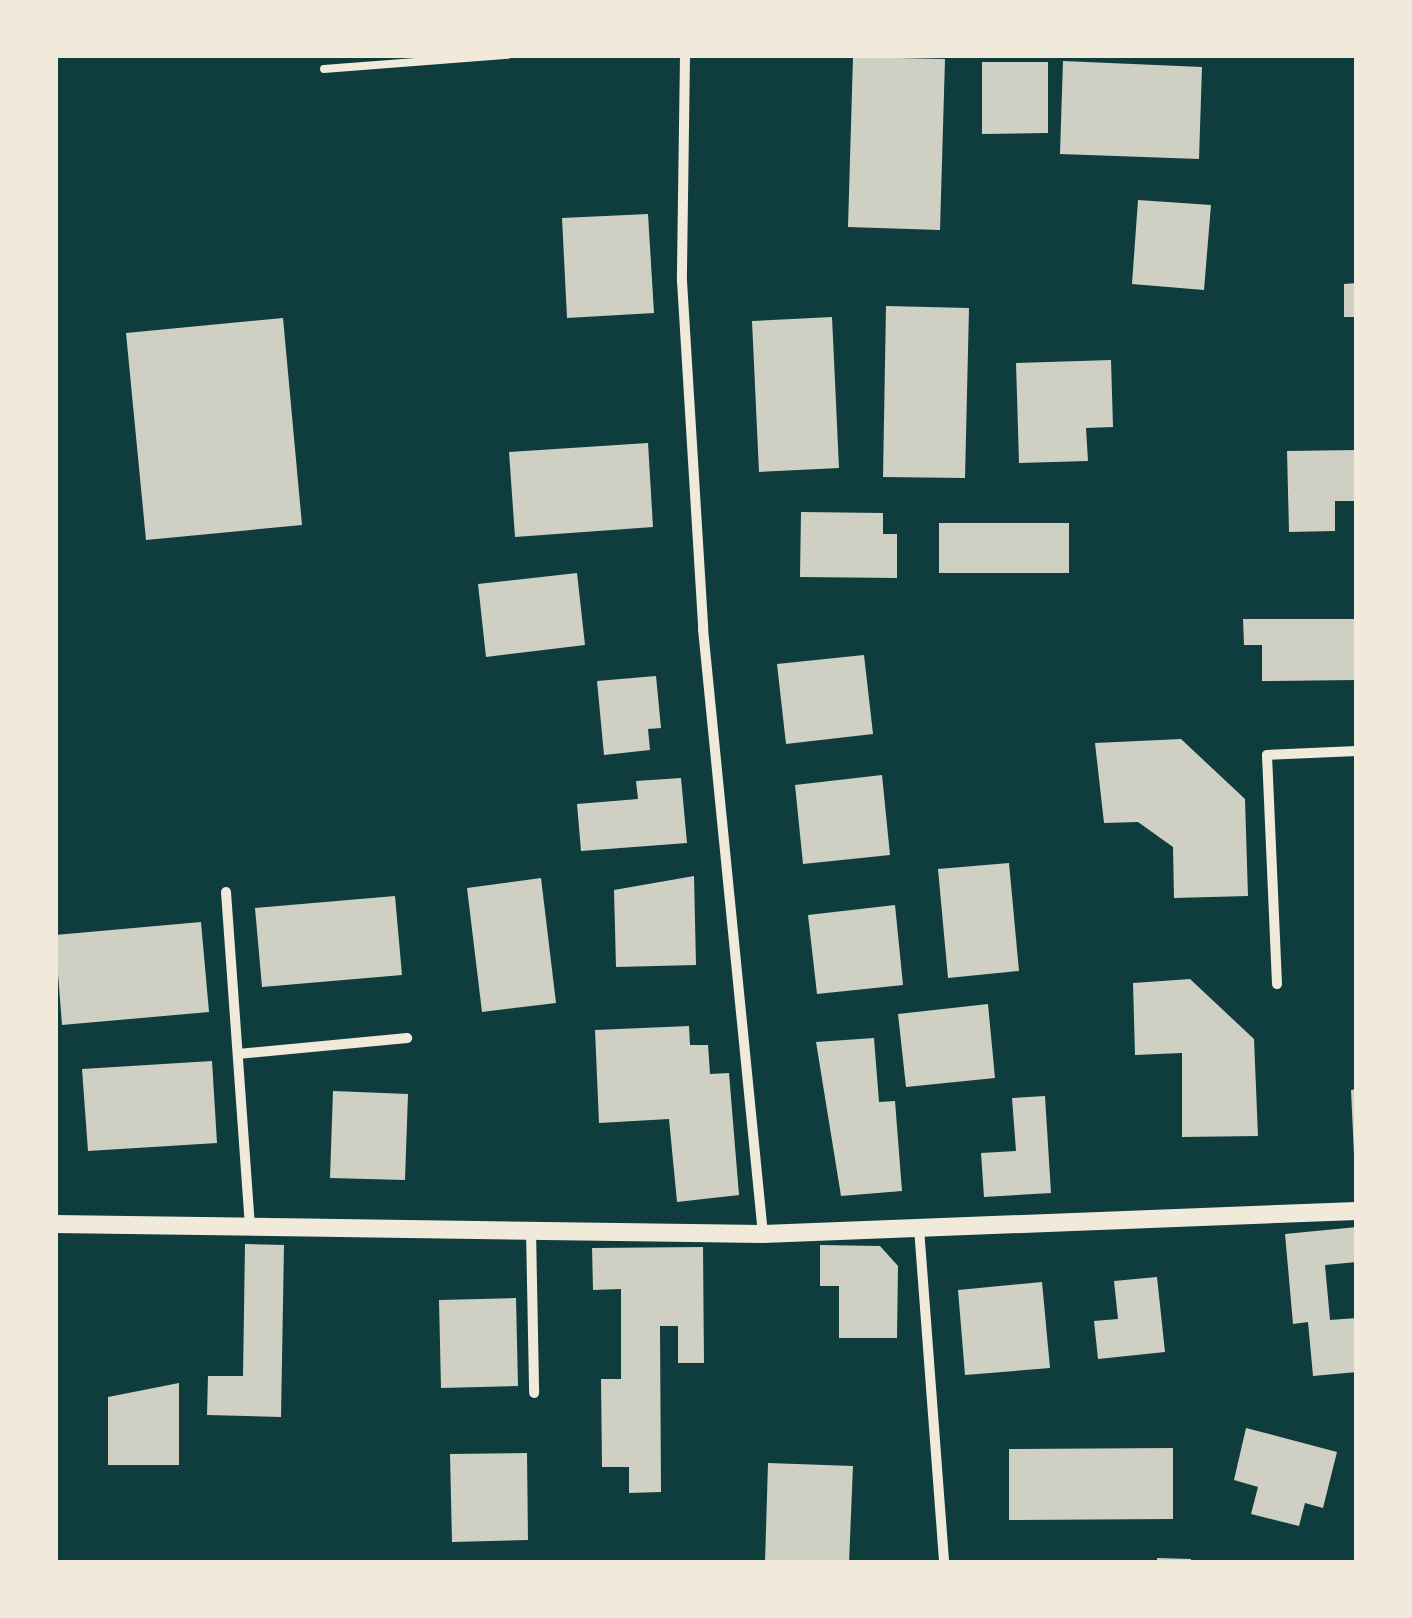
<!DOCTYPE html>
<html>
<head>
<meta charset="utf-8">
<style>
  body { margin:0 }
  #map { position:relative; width:1412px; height:1618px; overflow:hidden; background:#0f3d3e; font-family:Commissioner,sans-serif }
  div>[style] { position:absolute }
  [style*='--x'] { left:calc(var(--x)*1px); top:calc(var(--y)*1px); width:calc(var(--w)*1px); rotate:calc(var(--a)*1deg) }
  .building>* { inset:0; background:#cfcfc3 }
  .service>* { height:8px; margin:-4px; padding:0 4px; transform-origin:4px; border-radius:4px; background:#f1e9da }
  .minor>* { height:10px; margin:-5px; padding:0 5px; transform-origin:5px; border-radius:5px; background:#f1e9da }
  .tertiary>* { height:18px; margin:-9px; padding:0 9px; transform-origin:9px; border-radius:9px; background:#f1e9da }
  span { translate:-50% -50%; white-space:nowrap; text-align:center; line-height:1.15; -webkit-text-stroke:10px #f1e9da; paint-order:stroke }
  .frame { position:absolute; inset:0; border:58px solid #f1e9da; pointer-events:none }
</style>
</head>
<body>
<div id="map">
  <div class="building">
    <i style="clip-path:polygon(853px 57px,945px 59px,940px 230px,848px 227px)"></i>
    <i style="clip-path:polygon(1063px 61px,1202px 67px,1199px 159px,1060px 154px)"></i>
    <i style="clip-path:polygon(982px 62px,1048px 62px,1048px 133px,982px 134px)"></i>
    <i style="clip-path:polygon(1138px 200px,1211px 205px,1204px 290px,1132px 284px)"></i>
    <i style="clip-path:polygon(648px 214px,654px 313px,567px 318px,562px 218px)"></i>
    <i style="clip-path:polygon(1357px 283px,1357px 317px,1344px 317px,1344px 284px)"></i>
    <i style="clip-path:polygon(886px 306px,969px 308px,965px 478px,883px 477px)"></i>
    <i style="clip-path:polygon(832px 317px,839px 468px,759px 472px,752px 321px)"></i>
    <i style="clip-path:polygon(283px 318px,302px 525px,146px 540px,126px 333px)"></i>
    <i style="clip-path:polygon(1111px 360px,1113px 427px,1086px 428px,1088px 461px,1019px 463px,1016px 363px)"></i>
    <i style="clip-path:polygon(648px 443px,653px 527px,515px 537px,509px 452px)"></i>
    <i style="clip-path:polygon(1357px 450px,1357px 501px,1335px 501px,1335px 531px,1289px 532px,1287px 451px)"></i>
    <i style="clip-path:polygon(801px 512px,883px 513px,883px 534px,897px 534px,897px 578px,800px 577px)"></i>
    <i style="clip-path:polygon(939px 523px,1069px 523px,1069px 573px,939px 573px)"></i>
    <i style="clip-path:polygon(577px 573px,585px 645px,486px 657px,478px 584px)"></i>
    <i style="clip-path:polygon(1243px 619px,1357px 619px,1357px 680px,1262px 681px,1262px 645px,1244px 645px)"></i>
    <i style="clip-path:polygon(864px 655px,873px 734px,786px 744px,777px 664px)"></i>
    <i style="clip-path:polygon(656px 676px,661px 728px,648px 729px,650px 750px,604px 755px,597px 681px)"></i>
    <i style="clip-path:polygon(1181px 739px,1245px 799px,1248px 896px,1174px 898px,1173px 847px,1138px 822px,1104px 823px,1095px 743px)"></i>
    <i style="clip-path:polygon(882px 775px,890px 855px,803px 864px,795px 785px)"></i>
    <i style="clip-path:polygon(681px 778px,687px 843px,581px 851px,577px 804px,638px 799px,636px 781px)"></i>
    <i style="clip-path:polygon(1009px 863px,1019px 971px,948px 978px,938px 869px)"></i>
    <i style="clip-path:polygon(694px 876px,696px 965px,616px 967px,614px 890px)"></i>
    <i style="clip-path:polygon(541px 878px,556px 1003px,482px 1012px,467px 888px)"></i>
    <i style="clip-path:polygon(395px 896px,402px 975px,262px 987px,255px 908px)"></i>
    <i style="clip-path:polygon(895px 905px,903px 985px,817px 994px,808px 915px)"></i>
    <i style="clip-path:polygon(201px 922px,209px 1012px,62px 1025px,55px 935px)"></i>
    <i style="clip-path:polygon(1190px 979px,1254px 1039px,1258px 1136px,1182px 1137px,1182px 1053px,1135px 1055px,1133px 983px)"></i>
    <i style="clip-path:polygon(988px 1004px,995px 1078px,906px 1087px,898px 1014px)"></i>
    <i style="clip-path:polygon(689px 1026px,690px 1045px,708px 1045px,710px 1074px,729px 1073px,739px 1195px,677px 1202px,669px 1119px,599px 1123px,595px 1030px)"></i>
    <i style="clip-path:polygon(874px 1038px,879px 1102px,895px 1101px,902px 1191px,841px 1196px,816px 1042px)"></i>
    <i style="clip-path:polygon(212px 1061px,217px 1143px,88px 1151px,82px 1069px)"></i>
    <i style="clip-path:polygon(1357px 1089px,1357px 1155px,1354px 1155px,1351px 1090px)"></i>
    <i style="clip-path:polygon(333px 1091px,408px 1094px,405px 1180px,330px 1178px)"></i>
    <i style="clip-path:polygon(1045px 1096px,1051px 1193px,984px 1197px,981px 1153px,1016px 1151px,1012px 1098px)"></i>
    <i style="clip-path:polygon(1357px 1227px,1357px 1262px,1325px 1265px,1330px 1320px,1357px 1318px,1357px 1372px,1313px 1376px,1308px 1322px,1293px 1324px,1285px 1234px)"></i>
    <i style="clip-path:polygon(245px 1244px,284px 1245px,281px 1417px,207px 1415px,208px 1376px,243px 1376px)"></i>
    <i style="clip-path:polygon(820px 1245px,880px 1246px,898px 1266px,897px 1338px,839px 1338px,839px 1286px,820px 1286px)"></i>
    <i style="clip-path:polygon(703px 1247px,704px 1363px,678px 1363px,678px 1326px,660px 1326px,661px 1492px,629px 1493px,629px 1467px,602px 1467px,601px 1379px,621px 1379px,621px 1289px,593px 1290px,592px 1248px)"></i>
    <i style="clip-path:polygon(1157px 1277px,1165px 1352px,1098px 1359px,1094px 1321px,1118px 1319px,1114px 1281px)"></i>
    <i style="clip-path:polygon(1042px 1282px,1050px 1368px,965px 1375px,958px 1290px)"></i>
    <i style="clip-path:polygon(516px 1298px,518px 1386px,441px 1388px,439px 1300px)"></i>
    <i style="clip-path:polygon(179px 1383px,179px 1465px,108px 1465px,108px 1397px)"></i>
    <i style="clip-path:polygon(1246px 1428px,1337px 1452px,1323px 1508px,1305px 1503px,1299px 1526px,1251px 1514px,1258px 1487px,1234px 1480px)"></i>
    <i style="clip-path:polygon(1173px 1448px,1173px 1519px,1009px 1520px,1009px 1449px)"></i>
    <i style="clip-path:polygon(527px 1453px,528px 1540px,452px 1542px,450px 1454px)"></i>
    <i style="clip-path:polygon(768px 1463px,853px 1466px,849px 1563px,765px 1563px)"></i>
    <i style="clip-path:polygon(1157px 1558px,1191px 1559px,1191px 1563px,1157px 1563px)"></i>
  </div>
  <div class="service">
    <i style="--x:324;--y:69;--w:184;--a:-4.4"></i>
  </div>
  <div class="minor">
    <i style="--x:685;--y:55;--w:226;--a:90.8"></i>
    <i style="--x:682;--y:281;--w:349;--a:86.5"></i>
    <i style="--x:703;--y:629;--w:608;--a:84.34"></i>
    <i style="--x:226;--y:892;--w:335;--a:85.9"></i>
    <i style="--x:1277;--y:984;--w:229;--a:-92.5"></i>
    <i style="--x:1267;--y:755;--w:90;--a:-2.5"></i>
    <i style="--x:238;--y:1054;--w:170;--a:-5.4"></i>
    <i style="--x:919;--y:1228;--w:336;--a:85.7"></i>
    <i style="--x:531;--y:1230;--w:163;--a:88.9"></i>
  </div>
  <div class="tertiary">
    <i style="--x:55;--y:1224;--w:708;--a:0.81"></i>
    <i style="--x:763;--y:1234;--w:594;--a:-2.22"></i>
  </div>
  <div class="frame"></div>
</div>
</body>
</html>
